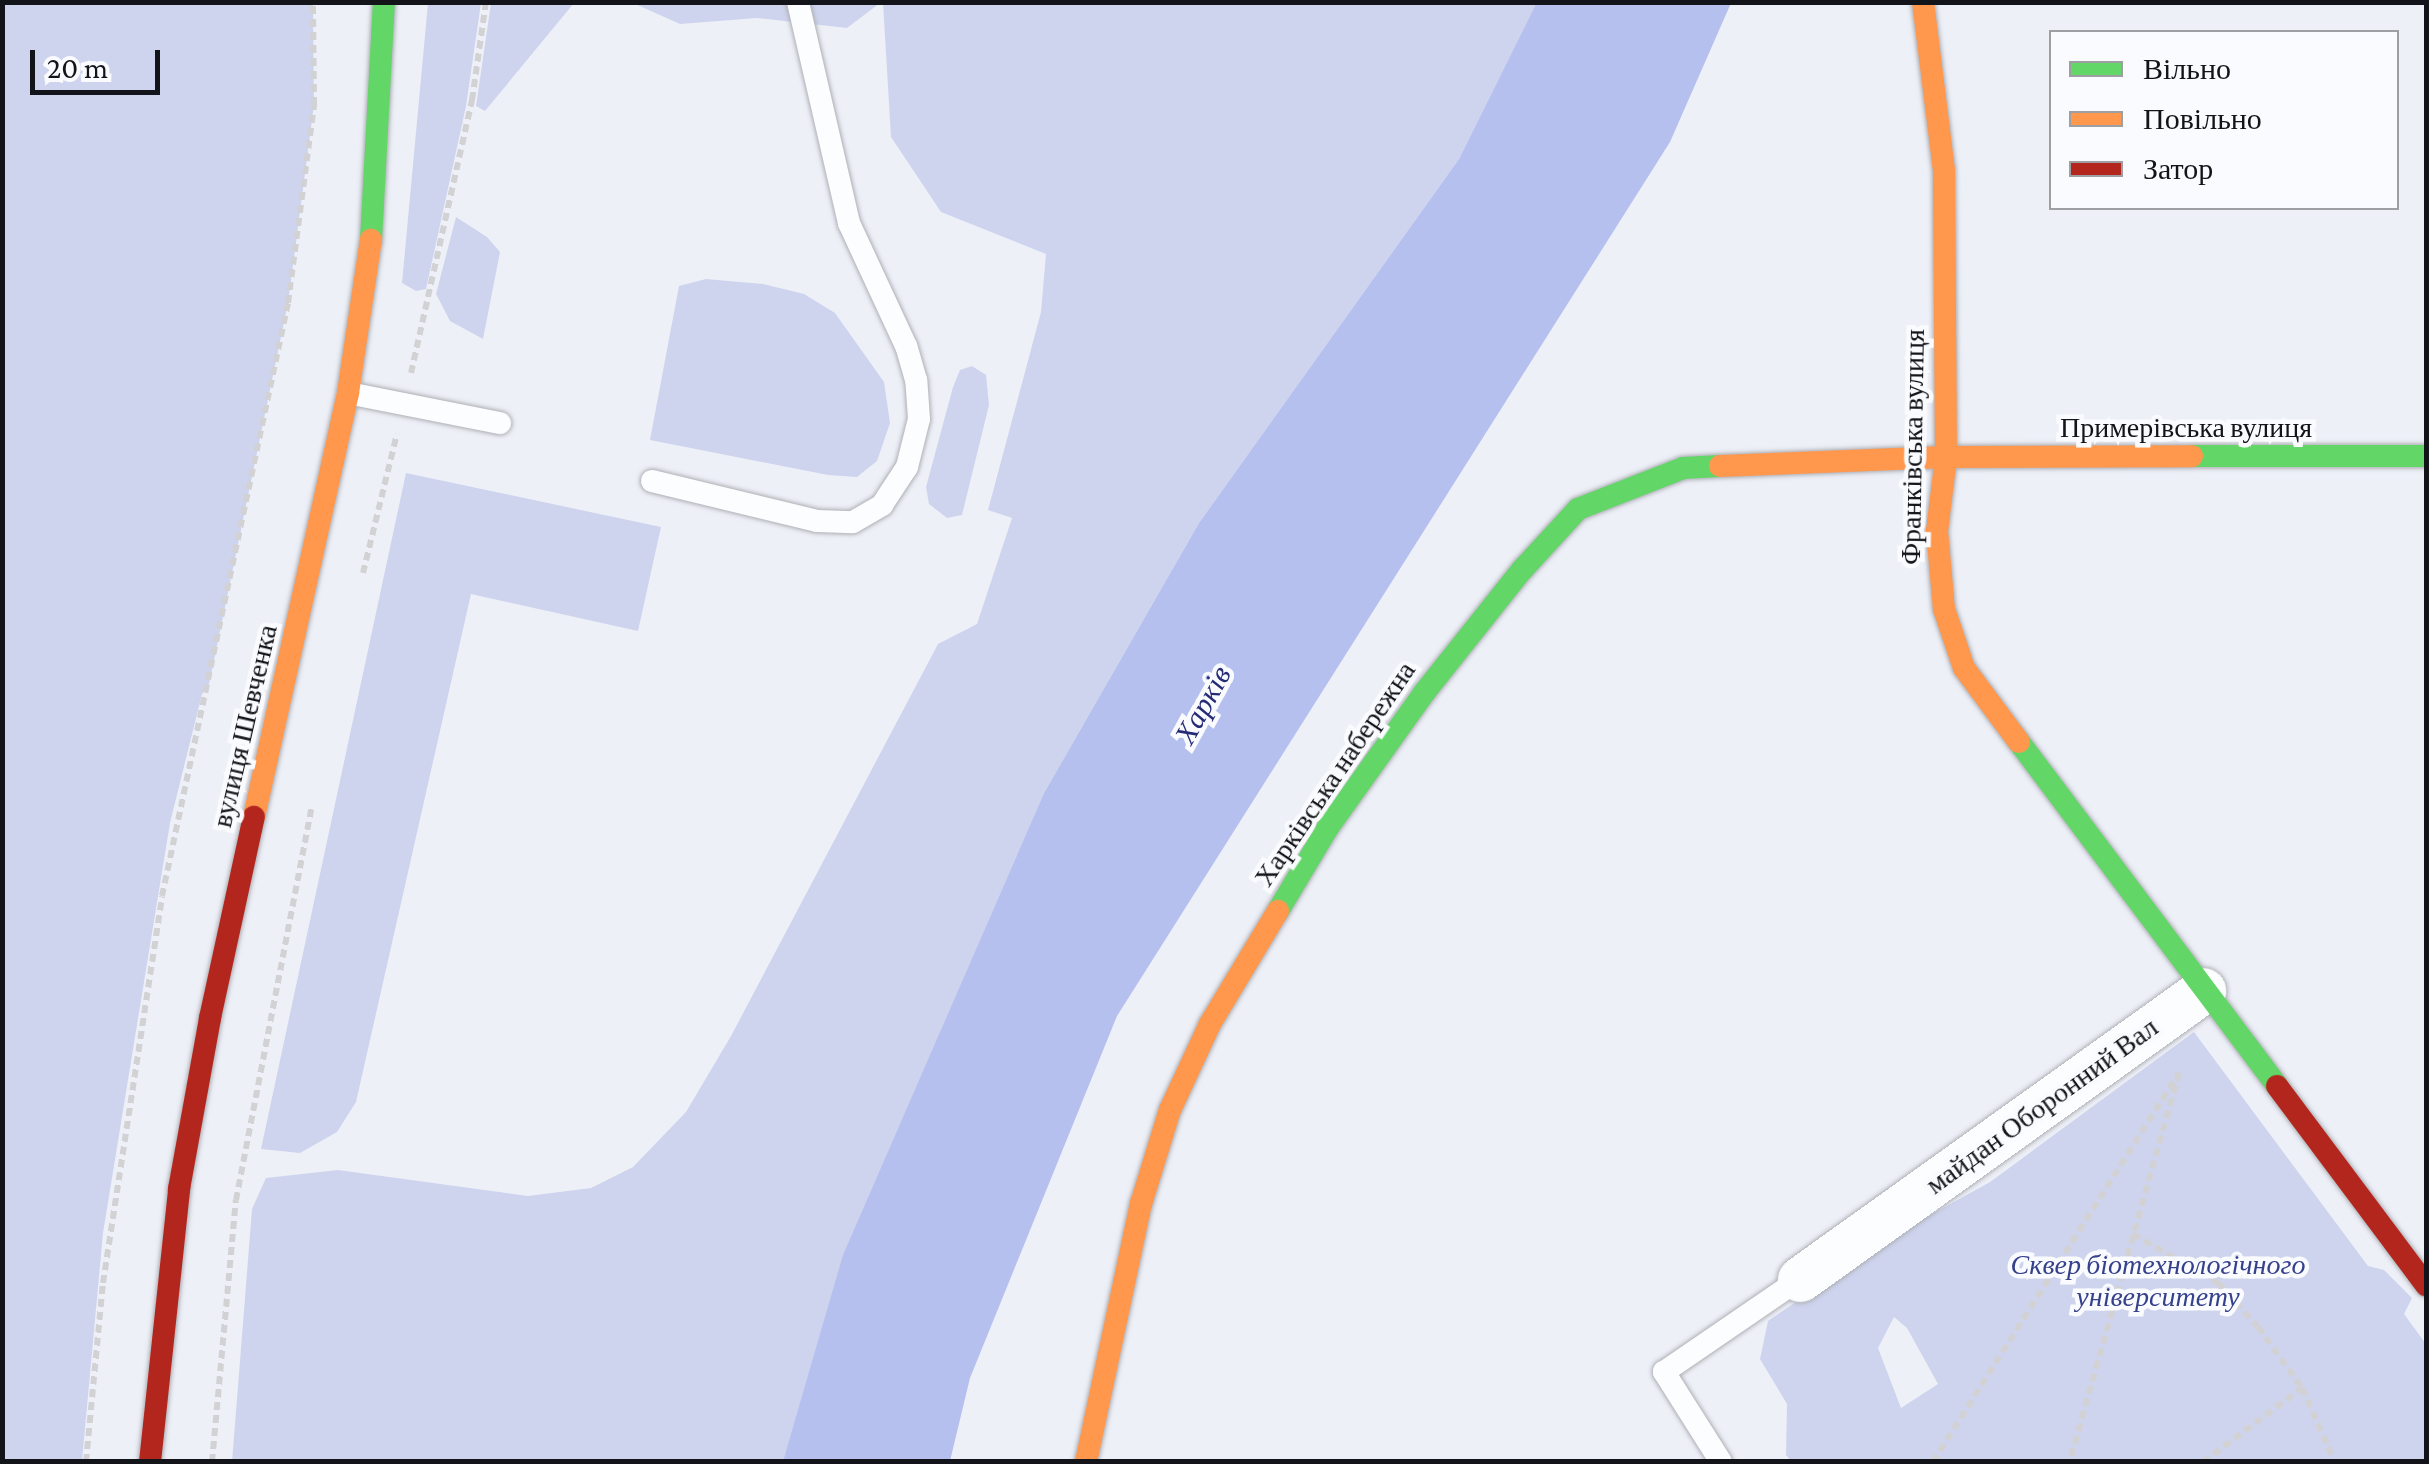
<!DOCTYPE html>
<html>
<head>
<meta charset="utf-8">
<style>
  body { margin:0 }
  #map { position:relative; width:2429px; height:1464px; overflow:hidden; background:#eef0f8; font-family:"Crimson Pro",serif }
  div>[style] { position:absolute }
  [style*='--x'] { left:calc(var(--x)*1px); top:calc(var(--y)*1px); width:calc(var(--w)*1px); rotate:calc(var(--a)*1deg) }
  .green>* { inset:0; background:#ced4ee }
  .water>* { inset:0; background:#b5c0ef }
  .path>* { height:6px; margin-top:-3px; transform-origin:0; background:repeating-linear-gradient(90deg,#d2d2d4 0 8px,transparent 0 13px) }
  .roads { filter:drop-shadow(0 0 2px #aeb0b5) drop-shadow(0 0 2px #aeb0b5) }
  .lane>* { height:22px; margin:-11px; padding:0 11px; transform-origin:11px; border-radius:11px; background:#fcfdfe }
  .street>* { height:45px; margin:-22.5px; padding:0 22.5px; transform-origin:22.5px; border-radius:22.5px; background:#fcfdfe }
  .fast>* { height:22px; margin:-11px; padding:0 11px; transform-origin:11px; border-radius:11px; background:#63d668 }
  .slow>* { height:22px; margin:-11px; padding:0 11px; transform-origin:11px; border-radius:11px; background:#ff974d }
  .jam>* { height:22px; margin:-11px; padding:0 11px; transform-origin:11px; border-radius:11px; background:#b3261e }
  span { translate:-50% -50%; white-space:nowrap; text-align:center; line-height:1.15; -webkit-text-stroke:9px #fafbfe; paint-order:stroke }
  .street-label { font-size:28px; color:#131419 }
  .park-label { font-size:28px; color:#36418c; font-style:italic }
  .water-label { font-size:30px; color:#252c75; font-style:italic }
  .frame { position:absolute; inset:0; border:5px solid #131419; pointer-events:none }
  .legend { position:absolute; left:2049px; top:30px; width:350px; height:180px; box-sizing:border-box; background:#fafbfe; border:2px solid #9e9fa2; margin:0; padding:12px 18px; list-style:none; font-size:30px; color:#131419 }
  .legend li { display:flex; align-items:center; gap:20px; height:50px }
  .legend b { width:50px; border:2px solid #9e9fa2 }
  .scale { position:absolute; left:30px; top:50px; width:130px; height:45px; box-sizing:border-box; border:5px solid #131419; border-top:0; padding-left:12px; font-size:30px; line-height:35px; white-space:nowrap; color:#131419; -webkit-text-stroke:8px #fafbfe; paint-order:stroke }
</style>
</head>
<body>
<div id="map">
  <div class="green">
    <i style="clip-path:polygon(3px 2px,313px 3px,314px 105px,288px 303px,208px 689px,202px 694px,170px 823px,103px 1233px,82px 1461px,3px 1461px)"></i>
    <i style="clip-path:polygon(428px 3px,481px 3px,466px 106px,426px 289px,416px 291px,402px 283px)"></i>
    <i style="clip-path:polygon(491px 3px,574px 3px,485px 111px,476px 106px)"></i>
    <i style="clip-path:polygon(633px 3px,880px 3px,847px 28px,757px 18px,680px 24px)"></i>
    <i style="clip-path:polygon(883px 3px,1537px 3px,1459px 159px,1199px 523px,1044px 793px,844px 1255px,783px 1461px,232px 1462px,252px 1209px,266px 1178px,338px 1170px,528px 1196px,591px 1188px,633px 1167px,686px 1112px,731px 1036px,938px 644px,977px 624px,1012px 518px,988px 510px,1041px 312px,1046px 254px,941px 212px,891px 137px)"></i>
    <i style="clip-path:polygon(456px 217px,487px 237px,500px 252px,483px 339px,450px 321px,436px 294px)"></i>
    <i style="clip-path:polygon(706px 279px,763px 284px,804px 294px,835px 313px,884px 382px,890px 423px,877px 461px,857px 477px,828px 475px,650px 440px,679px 286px)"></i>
    <i style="clip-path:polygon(972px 366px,986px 375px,989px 405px,962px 515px,947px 518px,929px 504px,926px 487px,953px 387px,960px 370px)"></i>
    <i style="clip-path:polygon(406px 473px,661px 527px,638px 631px,471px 594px,356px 1102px,337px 1132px,300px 1153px,261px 1149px)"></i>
    <i style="clip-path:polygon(evenodd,2194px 1032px,2368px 1266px,2384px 1270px,2412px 1298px,2404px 1314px,2426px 1344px,2426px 1461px,1791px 1461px,1786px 1455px,1787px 1404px,1760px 1359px,1768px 1321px,1889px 1238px,1990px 1182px,2194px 1032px,1894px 1317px,1907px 1328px,1938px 1384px,1901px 1408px,1878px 1348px,1894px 1317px)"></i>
  </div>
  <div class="water">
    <i style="clip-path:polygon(1537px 2px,1731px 3px,1670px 142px,1117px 1016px,970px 1378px,950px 1461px,783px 1461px,843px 1255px,1044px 793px,1199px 523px,1459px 159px)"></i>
  </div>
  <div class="path">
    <i style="--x:411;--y:373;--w:280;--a:-77.4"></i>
    <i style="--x:472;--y:100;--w:99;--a:-81.9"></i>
    <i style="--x:363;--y:573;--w:143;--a:-76.3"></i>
    <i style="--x:2133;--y:1234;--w:98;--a:30"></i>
    <i style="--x:2218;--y:1283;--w:59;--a:47.7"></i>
    <i style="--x:2258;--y:1327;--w:75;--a:54.2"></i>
    <i style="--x:2302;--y:1388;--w:81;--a:66"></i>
    <i style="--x:86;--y:1462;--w:180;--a:-84.6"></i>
    <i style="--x:103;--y:1283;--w:391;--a:-81.3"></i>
    <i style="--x:162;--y:896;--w:606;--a:-78"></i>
    <i style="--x:288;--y:303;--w:200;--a:-82.5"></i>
    <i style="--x:314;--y:105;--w:103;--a:-90.6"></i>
    <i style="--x:212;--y:1462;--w:263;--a:-84.8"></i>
    <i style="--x:236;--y:1200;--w:398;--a:-79.1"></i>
    <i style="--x:1933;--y:1462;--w:460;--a:-57.7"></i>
    <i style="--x:2179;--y:1073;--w:404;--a:105.7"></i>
    <i style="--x:2203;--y:1462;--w:124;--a:-36.8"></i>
  </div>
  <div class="roads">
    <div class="lane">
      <i style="--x:348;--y:393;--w:155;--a:11.2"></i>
      <i style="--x:652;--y:481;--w:170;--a:13.6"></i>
      <i style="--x:817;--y:521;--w:36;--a:2"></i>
      <i style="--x:853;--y:522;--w:34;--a:-30"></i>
      <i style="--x:882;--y:505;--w:45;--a:-56.7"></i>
      <i style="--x:907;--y:467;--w:49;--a:-76"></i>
      <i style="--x:919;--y:419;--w:39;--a:-94"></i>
      <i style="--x:916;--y:380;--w:35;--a:-106"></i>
      <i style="--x:906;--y:346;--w:136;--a:-114.9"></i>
      <i style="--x:849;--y:223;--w:227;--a:-103"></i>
      <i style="--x:1721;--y:1462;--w:107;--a:-122.3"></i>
      <i style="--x:1664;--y:1372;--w:165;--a:-34.4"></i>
    </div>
    <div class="street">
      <i style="--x:1800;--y:1279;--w:496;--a:-35.6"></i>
    </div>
    <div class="fast">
      <i style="--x:371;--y:240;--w:238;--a:-86.9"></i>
      <i style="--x:2192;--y:456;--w:234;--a:0"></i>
      <i style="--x:2019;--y:742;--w:430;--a:53.1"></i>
      <i style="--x:1278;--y:911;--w:96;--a:-59.1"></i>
      <i style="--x:1327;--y:829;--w:167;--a:-54.5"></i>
      <i style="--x:1424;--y:693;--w:157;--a:-51.5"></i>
      <i style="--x:1522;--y:570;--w:83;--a:-47.4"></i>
      <i style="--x:1578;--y:509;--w:113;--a:-21.3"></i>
      <i style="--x:1683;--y:468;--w:37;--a:-3"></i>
    </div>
    <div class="slow">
      <i style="--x:1923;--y:2;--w:170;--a:82.9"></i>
      <i style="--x:1944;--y:171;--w:286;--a:89.6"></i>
      <i style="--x:1946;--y:457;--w:75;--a:96.9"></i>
      <i style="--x:1937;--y:531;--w:78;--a:84.9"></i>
      <i style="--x:1944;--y:609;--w:62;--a:71.3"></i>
      <i style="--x:1964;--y:668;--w:92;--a:53.4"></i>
      <i style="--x:1720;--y:466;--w:226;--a:-2.3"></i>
      <i style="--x:1946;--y:457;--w:246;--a:-0.2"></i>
      <i style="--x:254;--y:817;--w:434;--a:-77.5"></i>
      <i style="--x:348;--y:393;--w:155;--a:-81.5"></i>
      <i style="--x:1086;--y:1462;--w:264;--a:-78"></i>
      <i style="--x:1141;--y:1204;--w:98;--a:-72.9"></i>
      <i style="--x:1170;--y:1110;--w:95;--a:-65.1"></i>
      <i style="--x:1210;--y:1024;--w:132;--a:-59"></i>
    </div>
    <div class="jam">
      <i style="--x:2277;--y:1086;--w:249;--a:53.2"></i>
      <i style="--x:150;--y:1462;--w:275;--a:-83.9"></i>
      <i style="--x:179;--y:1189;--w:174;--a:-79.7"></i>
      <i style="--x:210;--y:1018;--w:206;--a:-77.7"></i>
    </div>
  </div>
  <div class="street-label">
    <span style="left:2186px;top:428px">Примерівська вулиця</span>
    <span style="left:1913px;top:447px;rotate:-89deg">Франківська вулиця</span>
    <span style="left:245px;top:726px;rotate:-77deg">вулиця Шевченка</span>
    <span style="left:1335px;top:774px;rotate:-56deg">Харківська набережна</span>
    <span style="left:2042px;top:1106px;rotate:-36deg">майдан Оборонний Вал</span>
  </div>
  <div class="park-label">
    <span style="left:2158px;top:1281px">Сквер біотехнологічного<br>університету</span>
  </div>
  <div class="water-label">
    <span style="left:1203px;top:705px;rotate:-61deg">Харків</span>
  </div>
  <div class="frame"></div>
  <ul class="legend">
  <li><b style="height:12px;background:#63d668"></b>Вільно</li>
  <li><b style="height:12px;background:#ff974d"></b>Повільно</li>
  <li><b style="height:12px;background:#b3261e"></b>Затор</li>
  </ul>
  <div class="scale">20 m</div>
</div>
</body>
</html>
